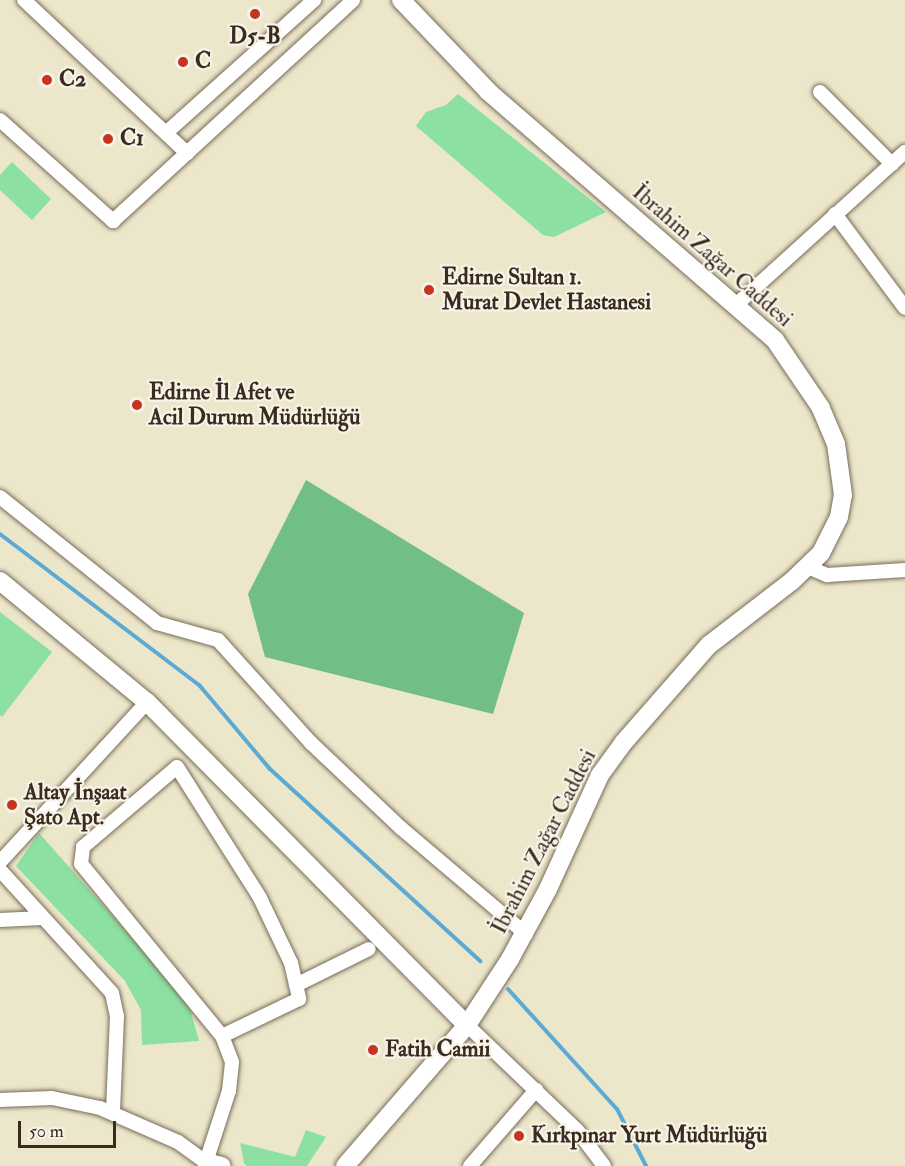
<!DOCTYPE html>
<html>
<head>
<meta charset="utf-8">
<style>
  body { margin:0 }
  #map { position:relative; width:905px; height:1166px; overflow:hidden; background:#ece6ca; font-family:"IM FELL Double Pica",serif }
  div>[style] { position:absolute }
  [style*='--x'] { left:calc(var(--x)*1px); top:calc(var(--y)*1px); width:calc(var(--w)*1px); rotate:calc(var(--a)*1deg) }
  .green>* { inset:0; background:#8ce0a1 }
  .forest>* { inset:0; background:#71be87 }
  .stream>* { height:4px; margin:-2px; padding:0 2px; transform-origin:2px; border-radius:2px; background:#5baad5 }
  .roads { filter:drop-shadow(0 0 2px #796c5a) drop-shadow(0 0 2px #796c5a) }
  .street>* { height:14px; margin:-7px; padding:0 7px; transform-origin:7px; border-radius:7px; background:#fff }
  .secondary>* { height:18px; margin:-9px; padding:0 9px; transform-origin:9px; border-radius:9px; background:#fff }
  .dots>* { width:16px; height:16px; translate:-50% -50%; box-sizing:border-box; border:3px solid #f7f3e8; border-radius:50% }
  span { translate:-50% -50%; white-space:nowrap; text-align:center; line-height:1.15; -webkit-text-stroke:4.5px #f7f3e8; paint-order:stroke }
  .poi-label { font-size:22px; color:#3b2a1e; font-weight:700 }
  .left { translate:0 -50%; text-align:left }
  .street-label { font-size:22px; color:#3b2a1e }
  .scale { position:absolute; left:18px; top:1121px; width:98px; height:27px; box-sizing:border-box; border:3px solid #3b2a1e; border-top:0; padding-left:8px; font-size:18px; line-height:21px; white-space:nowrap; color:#3b2a1e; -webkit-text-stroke:4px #f7f3e8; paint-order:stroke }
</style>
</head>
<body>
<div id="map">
  <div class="green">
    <i style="clip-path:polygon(458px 94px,606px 212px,554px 237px,543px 235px,416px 126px,426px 112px,446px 105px)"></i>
    <i style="clip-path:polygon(12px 162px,51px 199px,32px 220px,0 190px,0 175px)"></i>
    <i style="clip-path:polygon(0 612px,52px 652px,2px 717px,0 715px)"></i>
    <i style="clip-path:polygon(39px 833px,188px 1001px,199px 1041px,142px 1045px,141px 1010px,125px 981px,16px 866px)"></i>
    <i style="clip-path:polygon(306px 1130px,326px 1137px,307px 1166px,247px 1166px,244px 1163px,240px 1143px,295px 1157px)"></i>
  </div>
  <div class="forest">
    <i style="clip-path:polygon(306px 480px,524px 613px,493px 714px,265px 657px,248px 594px)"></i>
  </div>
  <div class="stream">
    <i style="--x:0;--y:534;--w:251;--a:37.2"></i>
    <i style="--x:200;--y:686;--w:109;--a:49.9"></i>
    <i style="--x:270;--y:769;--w:285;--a:42.4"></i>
    <i style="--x:508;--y:989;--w:162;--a:47.8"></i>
    <i style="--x:617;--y:1109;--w:64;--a:63"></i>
  </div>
  <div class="roads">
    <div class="street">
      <i style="--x:24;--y:0;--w:224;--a:43.2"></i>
      <i style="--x:820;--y:92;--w:102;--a:45"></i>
      <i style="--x:0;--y:120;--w:152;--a:41.8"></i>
      <i style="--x:113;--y:221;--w:326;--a:-42.6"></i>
      <i style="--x:167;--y:132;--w:198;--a:-41.9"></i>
      <i style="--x:835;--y:214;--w:117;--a:53.3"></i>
      <i style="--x:736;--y:305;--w:228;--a:-42.2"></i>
      <i style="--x:0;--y:497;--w:201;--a:38.7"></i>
      <i style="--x:157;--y:623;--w:63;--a:15.6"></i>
      <i style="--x:218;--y:640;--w:139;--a:47.9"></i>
      <i style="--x:311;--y:743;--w:124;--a:43.4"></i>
      <i style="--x:401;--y:828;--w:164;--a:40.3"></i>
      <i style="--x:808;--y:567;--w:21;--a:23"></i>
      <i style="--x:827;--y:575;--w:78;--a:-3.7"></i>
      <i style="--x:177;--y:767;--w:155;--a:57.6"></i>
      <i style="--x:260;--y:898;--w:72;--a:64.5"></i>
      <i style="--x:291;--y:963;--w:37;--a:77"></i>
      <i style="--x:299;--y:999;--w:85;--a:154.3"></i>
      <i style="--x:222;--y:1036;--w:222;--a:-129.3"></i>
      <i style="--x:81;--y:864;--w:17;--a:-83"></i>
      <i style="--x:83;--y:847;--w:123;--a:-40.4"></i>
      <i style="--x:0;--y:862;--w:217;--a:-47.4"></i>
      <i style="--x:0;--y:870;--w:166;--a:47.7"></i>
      <i style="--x:112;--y:993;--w:24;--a:78"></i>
      <i style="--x:117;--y:1016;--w:96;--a:92.4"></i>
      <i style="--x:0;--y:920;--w:42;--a:-2.7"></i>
      <i style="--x:296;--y:985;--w:81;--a:-26.3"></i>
      <i style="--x:467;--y:1025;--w:152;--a:43.7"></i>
      <i style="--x:577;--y:1130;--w:45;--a:53.1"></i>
      <i style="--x:0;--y:1100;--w:52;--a:-2.2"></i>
      <i style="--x:52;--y:1098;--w:49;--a:11.8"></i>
      <i style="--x:100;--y:1108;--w:85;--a:23.6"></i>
      <i style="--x:178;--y:1142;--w:34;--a:36"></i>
      <i style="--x:206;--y:1162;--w:75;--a:-72.1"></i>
      <i style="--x:229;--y:1091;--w:29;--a:-84"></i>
      <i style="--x:232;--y:1062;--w:28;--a:-111"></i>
      <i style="--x:470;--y:1166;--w:101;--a:-49"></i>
    </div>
    <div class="secondary">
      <i style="--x:0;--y:581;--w:190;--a:39.5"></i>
      <i style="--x:147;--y:702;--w:455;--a:45.3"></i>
      <i style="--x:206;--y:1162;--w:16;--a:14"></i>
      <i style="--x:345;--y:1166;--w:186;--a:-49.1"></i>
      <i style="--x:467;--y:1025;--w:79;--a:-56.9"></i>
      <i style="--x:510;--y:959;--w:80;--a:-61.5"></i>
      <i style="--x:548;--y:889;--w:125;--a:-65.5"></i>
      <i style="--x:600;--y:775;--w:41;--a:-54"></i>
      <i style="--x:624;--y:742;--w:129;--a:-48.8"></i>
      <i style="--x:709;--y:645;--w:105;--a:-37.6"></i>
      <i style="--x:792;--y:581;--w:40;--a:-44"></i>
      <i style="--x:821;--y:553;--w:40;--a:-63.4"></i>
      <i style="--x:839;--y:517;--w:22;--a:-80"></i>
      <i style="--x:843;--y:495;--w:51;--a:-97.8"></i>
      <i style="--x:836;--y:444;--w:39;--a:-113"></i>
      <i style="--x:821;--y:408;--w:82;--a:-124.1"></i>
      <i style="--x:775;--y:340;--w:380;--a:-139.1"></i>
      <i style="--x:488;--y:91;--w:126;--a:-133.7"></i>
    </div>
  </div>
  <div class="dots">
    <i style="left:255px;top:14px;background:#c8321e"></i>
    <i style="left:183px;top:62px;background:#c8321e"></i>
    <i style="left:47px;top:80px;background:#c8321e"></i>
    <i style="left:108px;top:139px;background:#c8321e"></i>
    <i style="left:429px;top:290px;background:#c8321e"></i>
    <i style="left:137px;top:405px;background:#c8321e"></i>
    <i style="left:12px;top:805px;background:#c8321e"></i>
    <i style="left:373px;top:1050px;background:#c8321e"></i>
    <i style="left:519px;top:1136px;background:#c8321e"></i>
  </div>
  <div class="poi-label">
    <span style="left:255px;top:37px">D5-B</span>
    <span class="left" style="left:195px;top:62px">C</span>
    <span class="left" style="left:59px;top:80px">C2</span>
    <span class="left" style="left:120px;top:139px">C1</span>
    <span class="left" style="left:442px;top:290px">Edirne Sultan 1.<br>Murat Devlet Hastanesi</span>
    <span class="left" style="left:149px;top:405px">Edirne İl Afet ve<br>Acil Durum Müdürlüğü</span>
    <span class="left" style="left:24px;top:805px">Altay İnşaat<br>Şato Apt.</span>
    <span class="left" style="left:385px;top:1050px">Fatih Camii</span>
    <span class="left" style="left:531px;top:1136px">Kırkpınar Yurt Müdürlüğü</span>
  </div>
  <div class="street-label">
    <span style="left:712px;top:256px;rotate:41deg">İbrahim Zağar Caddesi</span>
    <span style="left:544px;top:842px;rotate:-63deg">İbrahim Zağar Caddesi</span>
  </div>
  <div class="scale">50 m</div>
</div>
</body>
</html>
